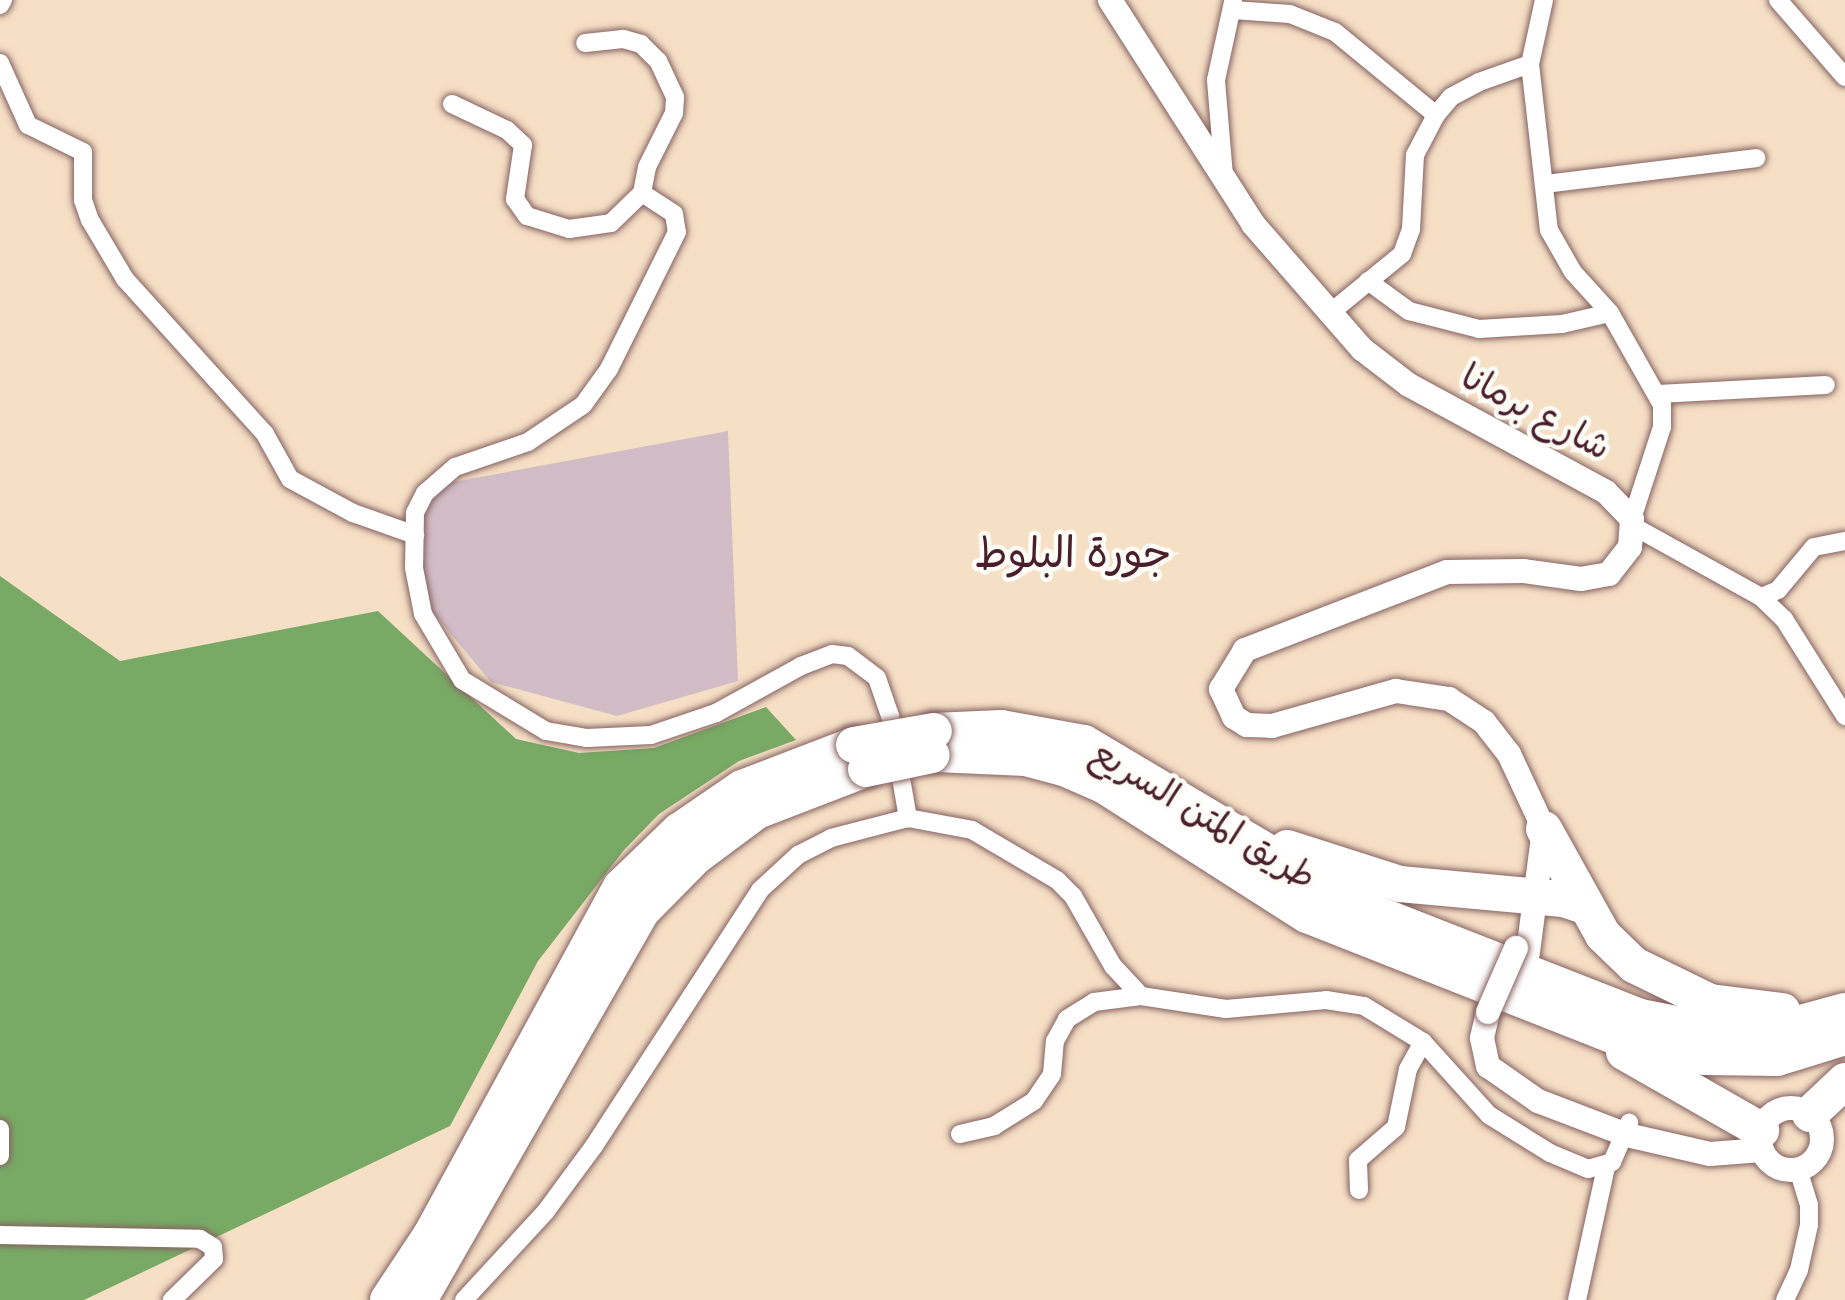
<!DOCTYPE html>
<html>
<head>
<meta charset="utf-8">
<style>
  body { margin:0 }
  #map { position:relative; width:1845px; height:1300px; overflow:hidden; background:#f5dfc5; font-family:"Balsamiq Sans","Playpen Sans Arabic",sans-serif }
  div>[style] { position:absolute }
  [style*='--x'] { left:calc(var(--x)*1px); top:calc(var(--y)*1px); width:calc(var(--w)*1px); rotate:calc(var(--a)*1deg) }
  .industrial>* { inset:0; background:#d2bdc6 }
  .forest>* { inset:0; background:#78aa65 }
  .roads { filter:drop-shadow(0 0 3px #866261) drop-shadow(0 0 3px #866261) }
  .minor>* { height:18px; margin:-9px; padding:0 9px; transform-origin:9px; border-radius:9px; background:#fff }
  .tertiary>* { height:24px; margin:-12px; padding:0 12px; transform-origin:12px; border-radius:12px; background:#fff }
  .tertiary>.ring { margin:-12px; padding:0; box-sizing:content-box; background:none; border:24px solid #fff; border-radius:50% }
  .motorway>* { height:36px; margin:-18px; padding:0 18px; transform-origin:18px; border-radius:18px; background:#fff }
  .bridges { filter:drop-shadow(0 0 3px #866261) drop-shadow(0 0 3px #866261) }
  .tertiary-bridge>* { height:24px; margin:-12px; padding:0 12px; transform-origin:12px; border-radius:12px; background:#fff }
  .motorway-bridge>* { height:36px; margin:-18px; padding:0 18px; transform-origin:18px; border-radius:18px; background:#fff }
  span { translate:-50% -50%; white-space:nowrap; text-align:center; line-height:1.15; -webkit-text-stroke:9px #fdfcf7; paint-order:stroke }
  .street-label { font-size:36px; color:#4a1f2b }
  .quarter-label { font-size:42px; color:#4a1f2b }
</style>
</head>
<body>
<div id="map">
  <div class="industrial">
    <i style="clip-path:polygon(728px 431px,738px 681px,617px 716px,491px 682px,430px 609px,420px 566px,423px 504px,437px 485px)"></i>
  </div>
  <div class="forest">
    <i style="clip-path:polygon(0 576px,120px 661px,378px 611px,516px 739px,579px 753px,654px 748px,766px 707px,796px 740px,739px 761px,659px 814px,624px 850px,538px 961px,450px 1126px,84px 1300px,0 1300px)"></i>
  </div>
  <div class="roads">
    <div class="minor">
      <i style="--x:1544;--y:0;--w:66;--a:102.3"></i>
      <i style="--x:1530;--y:64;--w:167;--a:83.5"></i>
      <i style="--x:1549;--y:230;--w:48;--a:60.3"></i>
      <i style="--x:1573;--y:272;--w:55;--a:47.9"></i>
      <i style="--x:1610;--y:313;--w:106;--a:60.5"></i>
      <i style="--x:1662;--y:405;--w:22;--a:90"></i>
      <i style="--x:1662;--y:427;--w:97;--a:108.1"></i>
      <i style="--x:1778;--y:0;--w:102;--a:49"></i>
      <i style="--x:0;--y:5;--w:6;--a:-59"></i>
      <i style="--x:1233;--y:10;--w:57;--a:4"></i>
      <i style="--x:1290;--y:14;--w:48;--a:21.8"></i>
      <i style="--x:1335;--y:32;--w:131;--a:39.4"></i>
      <i style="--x:0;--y:63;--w:68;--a:65.7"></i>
      <i style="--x:28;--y:125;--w:61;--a:26.1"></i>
      <i style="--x:83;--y:152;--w:48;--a:90"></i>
      <i style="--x:83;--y:200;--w:21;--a:71"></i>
      <i style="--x:90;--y:220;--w:69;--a:59.3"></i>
      <i style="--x:125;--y:279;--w:209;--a:47.9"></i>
      <i style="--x:265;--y:434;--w:51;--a:60.9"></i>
      <i style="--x:290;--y:479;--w:72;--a:28.4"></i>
      <i style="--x:353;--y:513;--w:66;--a:19.5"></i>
      <i style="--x:452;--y:104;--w:61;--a:25.3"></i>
      <i style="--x:507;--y:130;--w:22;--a:43"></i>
      <i style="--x:523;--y:145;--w:55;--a:98.4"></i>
      <i style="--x:515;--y:199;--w:21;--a:55"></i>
      <i style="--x:527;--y:216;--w:44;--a:17.2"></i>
      <i style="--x:569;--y:229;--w:42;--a:-8.1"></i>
      <i style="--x:611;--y:223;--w:43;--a:-44.1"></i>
      <i style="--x:642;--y:193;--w:26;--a:-79"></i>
      <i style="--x:647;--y:167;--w:60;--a:-63.4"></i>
      <i style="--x:674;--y:113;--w:16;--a:-86"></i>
      <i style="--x:675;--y:97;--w:40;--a:-115"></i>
      <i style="--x:658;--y:61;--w:24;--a:-135"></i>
      <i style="--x:641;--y:44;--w:19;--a:-164"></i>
      <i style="--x:623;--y:39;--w:38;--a:174"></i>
      <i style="--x:1224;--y:176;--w:96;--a:-94.8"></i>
      <i style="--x:1216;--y:80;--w:80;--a:-77.7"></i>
      <i style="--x:1545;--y:184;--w:213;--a:-7"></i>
      <i style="--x:642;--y:193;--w:38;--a:33"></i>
      <i style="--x:674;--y:214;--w:18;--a:81"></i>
      <i style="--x:677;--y:232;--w:153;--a:116.4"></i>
      <i style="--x:609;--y:369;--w:44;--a:125.8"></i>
      <i style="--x:583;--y:405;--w:66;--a:146.1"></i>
      <i style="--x:528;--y:442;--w:77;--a:161.1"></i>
      <i style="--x:455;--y:467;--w:40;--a:139"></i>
      <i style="--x:425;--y:493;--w:22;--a:117"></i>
      <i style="--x:415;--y:513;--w:55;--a:91"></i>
      <i style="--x:414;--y:568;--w:47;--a:78.9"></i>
      <i style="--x:423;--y:614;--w:77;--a:59.4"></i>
      <i style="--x:462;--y:680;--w:98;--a:31.3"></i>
      <i style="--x:546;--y:731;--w:42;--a:9.7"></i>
      <i style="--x:587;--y:738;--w:64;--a:-2.7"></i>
      <i style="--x:651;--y:735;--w:69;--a:-18.7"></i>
      <i style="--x:716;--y:713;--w:97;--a:-28.9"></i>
      <i style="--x:801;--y:666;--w:33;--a:-21"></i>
      <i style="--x:832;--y:654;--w:16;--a:7"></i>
      <i style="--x:848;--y:656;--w:36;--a:37"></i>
      <i style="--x:877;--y:678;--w:39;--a:71"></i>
      <i style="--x:890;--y:715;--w:105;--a:80.1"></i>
      <i style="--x:1368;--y:281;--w:51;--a:36.2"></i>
      <i style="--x:1409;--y:311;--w:72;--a:14.4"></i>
      <i style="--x:1479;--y:329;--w:83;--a:-3.4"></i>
      <i style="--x:1562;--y:324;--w:49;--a:-12.9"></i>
      <i style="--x:1330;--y:313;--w:93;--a:-39.3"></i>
      <i style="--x:1402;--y:254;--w:27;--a:-70"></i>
      <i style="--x:1411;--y:229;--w:74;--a:-86.9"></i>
      <i style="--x:1415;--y:155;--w:45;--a:-62.3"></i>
      <i style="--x:1436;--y:115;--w:23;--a:-50"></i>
      <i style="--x:1451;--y:97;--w:32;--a:-28"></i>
      <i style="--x:1479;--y:82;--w:54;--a:-19.4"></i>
      <i style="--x:1658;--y:394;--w:168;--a:-3.1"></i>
      <i style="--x:1633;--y:526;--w:146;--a:29"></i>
      <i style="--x:1761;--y:597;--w:18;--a:-22"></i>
      <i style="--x:1778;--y:590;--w:56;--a:-50.1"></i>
      <i style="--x:1814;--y:547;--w:32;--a:-11"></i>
      <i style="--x:1761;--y:597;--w:32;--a:44"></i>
      <i style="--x:1784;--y:619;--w:115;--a:57.8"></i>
      <i style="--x:0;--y:1129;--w:27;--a:90"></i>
      <i style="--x:960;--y:1134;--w:35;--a:-13"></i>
      <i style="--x:994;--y:1126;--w:47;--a:-32"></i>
      <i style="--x:1034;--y:1101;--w:32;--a:-56"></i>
      <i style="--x:1052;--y:1074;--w:33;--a:-85"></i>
      <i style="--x:1055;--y:1041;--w:25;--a:-61"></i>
      <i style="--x:1067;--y:1019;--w:32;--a:-32"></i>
      <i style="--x:1094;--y:1002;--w:47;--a:-7.3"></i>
      <i style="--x:1359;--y:1190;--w:30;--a:-92"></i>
      <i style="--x:1358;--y:1160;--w:50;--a:-41"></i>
      <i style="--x:1396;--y:1127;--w:59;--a:-78.3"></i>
      <i style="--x:1408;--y:1069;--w:31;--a:-61"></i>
      <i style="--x:0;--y:1235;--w:200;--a:1.1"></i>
      <i style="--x:200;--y:1239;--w:15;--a:32"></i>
      <i style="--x:213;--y:1247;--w:12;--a:85"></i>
      <i style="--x:214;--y:1259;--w:59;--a:135.7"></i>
      <i style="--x:464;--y:1300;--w:121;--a:-47.3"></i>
      <i style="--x:546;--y:1211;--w:81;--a:-53.6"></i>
      <i style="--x:594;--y:1146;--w:305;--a:-57"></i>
      <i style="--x:760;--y:890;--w:52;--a:-42.6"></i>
      <i style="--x:798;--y:855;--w:37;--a:-27"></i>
      <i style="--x:831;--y:838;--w:80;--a:-14.6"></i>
      <i style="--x:908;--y:818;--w:65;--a:10.6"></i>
      <i style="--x:972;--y:830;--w:99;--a:30.5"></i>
      <i style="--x:1057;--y:880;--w:23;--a:45"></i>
      <i style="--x:1073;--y:896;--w:81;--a:60.3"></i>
      <i style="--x:1113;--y:966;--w:41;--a:47"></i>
      <i style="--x:1141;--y:996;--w:86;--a:8.7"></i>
      <i style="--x:1226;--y:1009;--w:100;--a:-5.1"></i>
      <i style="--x:1326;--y:1000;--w:38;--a:9"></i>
      <i style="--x:1364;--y:1006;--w:69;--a:31.4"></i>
      <i style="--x:1423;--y:1042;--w:98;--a:47.9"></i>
      <i style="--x:1489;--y:1115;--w:72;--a:31.9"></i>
      <i style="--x:1550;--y:1153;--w:41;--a:22.8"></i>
      <i style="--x:1588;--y:1169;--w:25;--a:-16"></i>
      <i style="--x:1612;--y:1162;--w:43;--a:-66.4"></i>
      <i style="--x:1577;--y:1300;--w:136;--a:-77.7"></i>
      <i style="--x:1785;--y:1300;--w:33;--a:-65"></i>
      <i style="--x:1799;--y:1270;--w:46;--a:-77.5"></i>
      <i style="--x:1809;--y:1225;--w:20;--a:-90"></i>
      <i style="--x:1809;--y:1205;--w:38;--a:-107"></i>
    </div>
    <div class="tertiary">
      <i style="--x:1110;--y:0;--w:266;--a:57.4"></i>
      <i style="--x:1253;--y:224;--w:166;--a:48.9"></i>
      <i style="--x:1362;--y:349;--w:59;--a:37.5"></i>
      <i style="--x:1409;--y:385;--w:224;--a:28.5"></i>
      <i style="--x:1606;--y:492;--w:37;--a:46"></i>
      <i style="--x:1632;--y:519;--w:28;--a:94"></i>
      <i style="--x:1630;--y:547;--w:34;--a:128"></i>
      <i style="--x:1609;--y:574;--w:28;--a:170"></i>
      <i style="--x:1581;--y:579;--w:59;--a:-172.1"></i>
      <i style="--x:1523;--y:571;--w:76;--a:179.2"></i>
      <i style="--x:1447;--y:572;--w:217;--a:158.9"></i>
      <i style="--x:1245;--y:650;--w:46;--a:121.6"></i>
      <i style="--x:1221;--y:689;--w:31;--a:65"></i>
      <i style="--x:1234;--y:717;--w:15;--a:32"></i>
      <i style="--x:1247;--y:725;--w:25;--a:2"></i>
      <i style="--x:1272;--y:726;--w:129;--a:-15.8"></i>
      <i style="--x:1396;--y:691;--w:54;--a:8.6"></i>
      <i style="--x:1449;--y:699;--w:42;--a:33.3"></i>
      <i style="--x:1484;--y:722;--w:41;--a:52"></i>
      <i style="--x:1509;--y:754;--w:83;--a:65"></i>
      <i style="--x:1544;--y:829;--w:125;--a:97.4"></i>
      <i style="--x:1488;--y:1012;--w:27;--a:103"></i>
      <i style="--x:1482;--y:1038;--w:29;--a:78"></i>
      <i style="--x:1488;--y:1066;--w:61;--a:35"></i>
      <i style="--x:1538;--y:1101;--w:95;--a:20.9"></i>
      <i style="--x:1627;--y:1135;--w:85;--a:12.9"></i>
      <i style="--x:1710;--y:1154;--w:52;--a:-4.4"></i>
      <i class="ring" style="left:1760px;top:1108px;width:38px;height:38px"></i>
    </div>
    <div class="motorway">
      <i style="--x:934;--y:731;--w:67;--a:-2.6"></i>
      <i style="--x:1001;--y:728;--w:84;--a:10.2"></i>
      <i style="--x:1084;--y:743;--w:323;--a:30.7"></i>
      <i style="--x:1362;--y:908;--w:299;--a:21.4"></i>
      <i style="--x:1640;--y:1017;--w:72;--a:11.2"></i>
      <i style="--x:1711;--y:1031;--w:53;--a:2.2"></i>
      <i style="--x:1764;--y:1033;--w:84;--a:-15.2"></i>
      <i style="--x:936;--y:754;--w:90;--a:2.5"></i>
      <i style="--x:1026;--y:758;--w:39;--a:15"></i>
      <i style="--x:1064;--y:768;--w:45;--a:23.7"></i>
      <i style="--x:1105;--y:786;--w:240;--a:32.6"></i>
      <i style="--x:1307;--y:915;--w:347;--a:21.5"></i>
      <i style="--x:1630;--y:1042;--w:76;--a:11.3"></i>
      <i style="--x:1705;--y:1057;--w:72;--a:0.8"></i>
      <i style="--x:1777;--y:1058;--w:71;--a:-17.2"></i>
      <i style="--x:1544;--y:829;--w:121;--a:60.9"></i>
      <i style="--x:1603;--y:935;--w:43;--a:44.1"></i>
      <i style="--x:1634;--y:965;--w:85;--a:26"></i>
      <i style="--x:1710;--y:1002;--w:73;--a:7.1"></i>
      <i style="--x:1287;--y:848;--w:119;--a:17.7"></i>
      <i style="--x:1400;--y:884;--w:164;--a:5.3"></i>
      <i style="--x:1563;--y:899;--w:25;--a:18"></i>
      <i style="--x:1624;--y:1052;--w:158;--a:29.7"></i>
      <i style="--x:1810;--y:1114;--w:48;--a:-43.3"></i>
      <i style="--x:388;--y:1300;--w:78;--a:-56.5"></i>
      <i style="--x:431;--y:1235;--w:396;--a:-61.4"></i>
      <i style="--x:621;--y:887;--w:81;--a:-44"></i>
      <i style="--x:679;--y:831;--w:76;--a:-34.3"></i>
      <i style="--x:742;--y:788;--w:120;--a:-21"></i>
      <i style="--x:419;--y:1300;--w:447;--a:-60.2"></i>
      <i style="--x:641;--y:912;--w:77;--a:-45.5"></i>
      <i style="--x:695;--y:857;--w:77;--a:-36.6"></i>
      <i style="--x:757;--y:811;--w:117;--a:-21.1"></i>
    </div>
  </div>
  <div class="bridges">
    <div class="tertiary-bridge">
      <i style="--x:1488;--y:1012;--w:70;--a:-66.4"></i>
    </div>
    <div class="motorway-bridge">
      <i style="--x:854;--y:745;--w:81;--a:-9.9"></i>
      <i style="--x:866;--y:769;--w:67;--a:-12"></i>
    </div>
  </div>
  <div class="street-label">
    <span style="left:1535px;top:413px;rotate:28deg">شارع برمانا</span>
    <span style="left:1203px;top:816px;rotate:31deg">طريق المتن السريع</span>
  </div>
  <div class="quarter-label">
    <span style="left:1073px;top:555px">جورة البلوط</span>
  </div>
</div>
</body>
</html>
